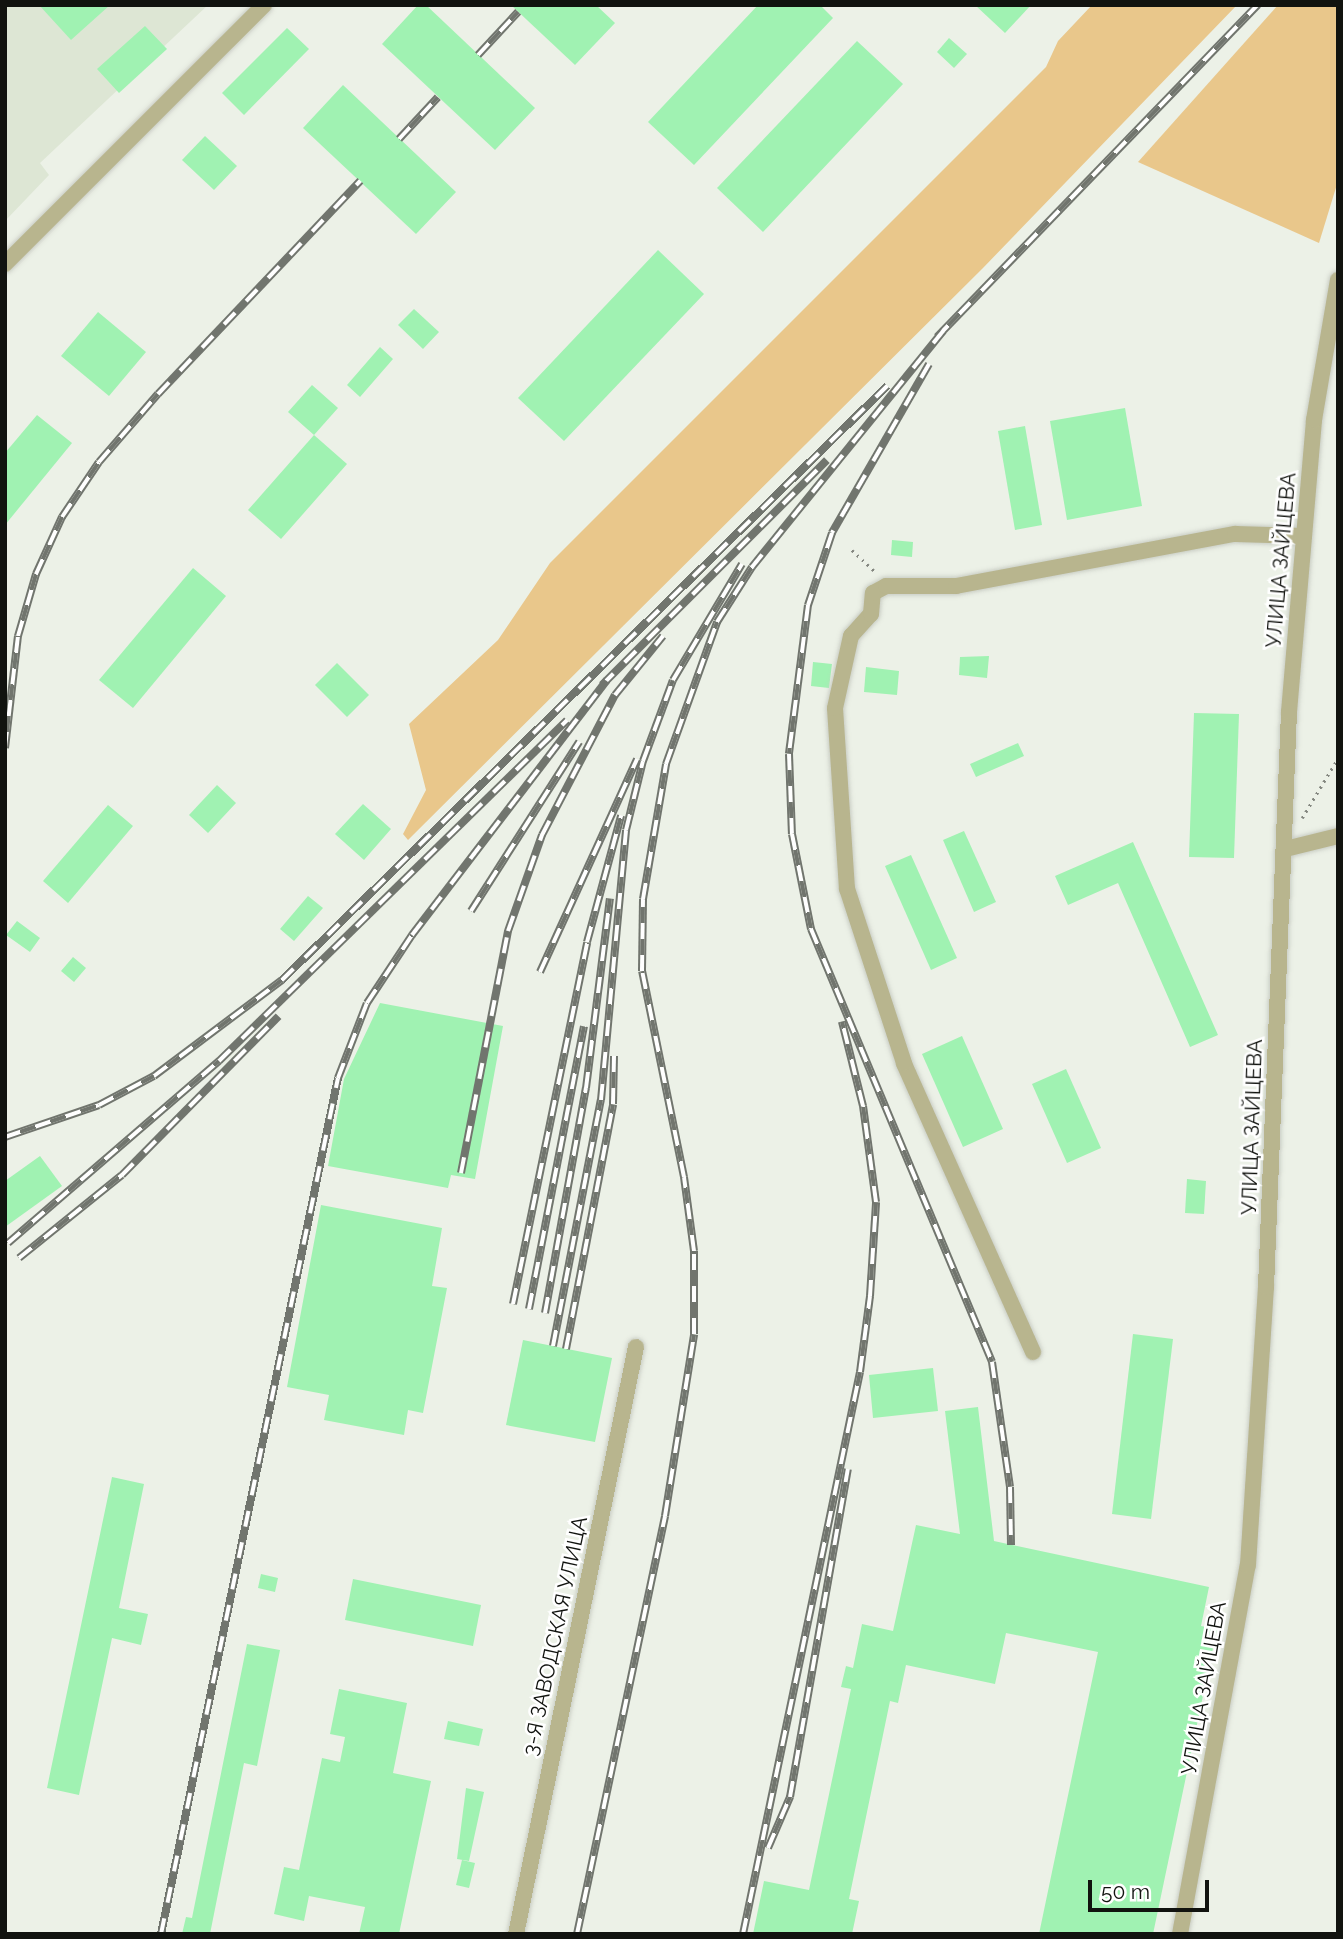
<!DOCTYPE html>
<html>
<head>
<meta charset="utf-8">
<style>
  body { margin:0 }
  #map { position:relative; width:1343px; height:1939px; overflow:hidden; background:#ecf1e7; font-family:Raleway,sans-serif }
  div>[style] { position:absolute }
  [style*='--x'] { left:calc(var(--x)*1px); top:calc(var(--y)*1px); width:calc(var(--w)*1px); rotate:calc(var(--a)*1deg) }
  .built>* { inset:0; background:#dde6d4 }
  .green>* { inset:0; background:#e9c78b }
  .building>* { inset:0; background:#a0f2b2 }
  .path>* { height:2.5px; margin-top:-1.25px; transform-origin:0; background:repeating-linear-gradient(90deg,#848780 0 2px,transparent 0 7px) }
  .roads { filter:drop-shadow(0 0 2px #c9cdc4) drop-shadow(0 0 2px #c9cdc4) }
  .minor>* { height:16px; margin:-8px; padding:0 8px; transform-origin:8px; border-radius:8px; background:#b8b58e }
  .rail>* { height:8px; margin-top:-4px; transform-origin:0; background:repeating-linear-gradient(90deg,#fff 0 16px,#71756e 0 32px); box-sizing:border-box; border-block:2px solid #71756e }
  span { translate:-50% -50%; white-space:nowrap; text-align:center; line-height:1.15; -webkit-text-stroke:5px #fff; paint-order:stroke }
  .street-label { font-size:21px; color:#11130f }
  .frame { position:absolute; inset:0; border:7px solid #11130f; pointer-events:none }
  .scale { position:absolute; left:1088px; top:1880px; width:121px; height:32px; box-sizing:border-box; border:4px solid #11130f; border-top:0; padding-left:9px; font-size:21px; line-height:24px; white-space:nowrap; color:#11130f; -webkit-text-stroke:5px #fff; paint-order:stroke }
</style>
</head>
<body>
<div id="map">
  <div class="built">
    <i style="clip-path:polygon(5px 5px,208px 5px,40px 163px,49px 175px,5px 221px)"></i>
  </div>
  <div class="green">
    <i style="clip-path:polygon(1092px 5px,1237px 5px,983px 268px,408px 840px,403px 834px,426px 790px,409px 724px,498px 640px,550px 563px,1046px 67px,1058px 41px)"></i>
    <i style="clip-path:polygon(1278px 5px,1338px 5px,1338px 181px,1319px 243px,1138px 162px)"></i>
  </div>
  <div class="building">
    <i style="clip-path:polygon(39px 5px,110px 5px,71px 40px)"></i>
    <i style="clip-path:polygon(418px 5px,426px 5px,535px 108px,495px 150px,382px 44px)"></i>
    <i style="clip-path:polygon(511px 5px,596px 5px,615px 23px,575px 65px)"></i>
    <i style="clip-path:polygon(758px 5px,820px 5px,833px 18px,694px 165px,648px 122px)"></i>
    <i style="clip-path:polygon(975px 5px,1031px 5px,1005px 33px)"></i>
    <i style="clip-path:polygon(145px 26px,167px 49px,119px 93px,97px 69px)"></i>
    <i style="clip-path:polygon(287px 28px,309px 49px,244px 115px,222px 93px)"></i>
    <i style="clip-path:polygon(949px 38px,967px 54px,954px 68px,937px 52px)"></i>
    <i style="clip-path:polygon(857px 41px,903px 84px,763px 232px,717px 188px)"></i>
    <i style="clip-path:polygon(343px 85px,456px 192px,416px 234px,303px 128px)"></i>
    <i style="clip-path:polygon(205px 136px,237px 166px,214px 190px,182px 160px)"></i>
    <i style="clip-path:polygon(658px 250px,704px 294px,564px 441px,518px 398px)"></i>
    <i style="clip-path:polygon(414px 309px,439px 332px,423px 349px,398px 325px)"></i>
    <i style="clip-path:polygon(98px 312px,146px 352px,109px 396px,61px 356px)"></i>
    <i style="clip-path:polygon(380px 347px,393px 359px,360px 397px,347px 385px)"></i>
    <i style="clip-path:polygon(312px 385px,338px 408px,314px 435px,288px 412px)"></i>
    <i style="clip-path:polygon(1125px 408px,1142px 506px,1067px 520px,1050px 421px)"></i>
    <i style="clip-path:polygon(37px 415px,72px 443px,5px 525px,5px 453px)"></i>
    <i style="clip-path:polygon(1025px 426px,1042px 525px,1015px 530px,998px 431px)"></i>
    <i style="clip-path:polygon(314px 435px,347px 464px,281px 539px,248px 510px)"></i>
    <i style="clip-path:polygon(892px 540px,913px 542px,912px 557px,891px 555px)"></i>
    <i style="clip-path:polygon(193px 568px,226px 596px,133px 708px,99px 680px)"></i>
    <i style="clip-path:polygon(989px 656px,987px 678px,959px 675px,960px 657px)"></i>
    <i style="clip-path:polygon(813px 662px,832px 664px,829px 688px,811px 686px)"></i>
    <i style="clip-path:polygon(337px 663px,369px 695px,347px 717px,315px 685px)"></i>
    <i style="clip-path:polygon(866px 667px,899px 671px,897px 695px,864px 692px)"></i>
    <i style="clip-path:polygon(1194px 713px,1239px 714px,1234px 858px,1189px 857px)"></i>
    <i style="clip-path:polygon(1018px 743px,1024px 756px,976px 777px,970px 764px)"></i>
    <i style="clip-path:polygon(217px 785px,236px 803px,208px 833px,189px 815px)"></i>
    <i style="clip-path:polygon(363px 804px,391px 829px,364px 860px,335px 834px)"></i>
    <i style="clip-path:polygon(108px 805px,133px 826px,68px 903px,43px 881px)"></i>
    <i style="clip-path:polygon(964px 831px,996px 902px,974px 912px,943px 840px)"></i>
    <i style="clip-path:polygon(1133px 842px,1218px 1035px,1190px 1047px,1118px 883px,1068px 905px,1055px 876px)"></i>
    <i style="clip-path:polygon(911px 855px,957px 958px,931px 970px,885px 866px)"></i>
    <i style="clip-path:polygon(308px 896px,323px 908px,294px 941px,280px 929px)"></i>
    <i style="clip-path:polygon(17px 921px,40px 938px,30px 952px,6px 935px)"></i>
    <i style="clip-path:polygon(73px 957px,86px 968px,74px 982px,61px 971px)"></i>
    <i style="clip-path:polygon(380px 1003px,503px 1026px,475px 1179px,451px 1175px,448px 1188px,328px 1166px,344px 1079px)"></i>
    <i style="clip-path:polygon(962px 1036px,1003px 1129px,963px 1147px,922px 1054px)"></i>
    <i style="clip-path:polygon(1066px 1069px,1101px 1148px,1067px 1163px,1032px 1084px)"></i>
    <i style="clip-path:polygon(40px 1156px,62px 1186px,5px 1227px,5px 1181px)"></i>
    <i style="clip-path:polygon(1187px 1179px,1206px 1181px,1204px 1214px,1185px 1213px)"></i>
    <i style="clip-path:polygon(321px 1205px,442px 1228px,432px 1286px,447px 1288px,423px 1413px,408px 1410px,404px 1435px,324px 1420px,329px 1395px,287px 1387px)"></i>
    <i style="clip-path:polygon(1133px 1334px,1173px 1339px,1151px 1519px,1112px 1514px)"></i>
    <i style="clip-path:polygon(523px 1340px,612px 1358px,595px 1442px,506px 1425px)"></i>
    <i style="clip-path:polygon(933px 1368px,938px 1411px,873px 1418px,869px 1375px)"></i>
    <i style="clip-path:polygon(978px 1407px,994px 1541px,1209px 1587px,1201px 1626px,1217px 1629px,1153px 1934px,1039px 1934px,1098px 1652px,1006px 1633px,995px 1684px,906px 1665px,898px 1703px,890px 1701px,849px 1899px,859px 1901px,852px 1934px,753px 1934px,764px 1881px,809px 1890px,851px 1689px,841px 1687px,846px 1666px,853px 1668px,862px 1624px,893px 1631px,916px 1525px,960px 1534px,945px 1411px)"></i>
    <i style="clip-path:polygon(112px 1477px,144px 1484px,119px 1608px,148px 1614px,141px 1645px,112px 1638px,79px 1795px,47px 1788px)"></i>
    <i style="clip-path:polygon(261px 1574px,278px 1578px,275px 1592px,258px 1588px)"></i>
    <i style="clip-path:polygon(353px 1579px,481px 1605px,473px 1646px,345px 1620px)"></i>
    <i style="clip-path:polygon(247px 1644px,280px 1650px,257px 1766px,244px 1763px,210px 1934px,182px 1934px,186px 1917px,192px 1918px)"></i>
    <i style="clip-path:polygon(339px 1689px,407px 1703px,393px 1773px,431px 1781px,399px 1934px,359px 1934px,365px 1907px,309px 1896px,304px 1921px,274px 1914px,284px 1867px,299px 1870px,322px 1758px,340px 1762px,345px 1737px,330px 1734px)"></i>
    <i style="clip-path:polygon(448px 1721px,483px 1729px,479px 1746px,444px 1739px)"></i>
    <i style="clip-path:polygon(466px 1788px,484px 1792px,469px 1861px,457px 1859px)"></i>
    <i style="clip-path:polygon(462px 1860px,475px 1863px,469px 1888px,456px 1885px)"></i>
  </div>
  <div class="path">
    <i style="--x:852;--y:550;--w:34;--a:43"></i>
    <i style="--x:1302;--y:818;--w:70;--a:-59"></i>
  </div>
  <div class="roads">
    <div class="minor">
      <i style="--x:5;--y:264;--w:366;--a:-45"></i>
      <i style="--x:1285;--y:849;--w:55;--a:-13.8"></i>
      <i style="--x:1033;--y:1352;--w:316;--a:-114.1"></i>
      <i style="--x:904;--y:1063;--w:183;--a:-108.1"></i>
      <i style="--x:847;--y:889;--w:181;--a:-93.8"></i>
      <i style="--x:835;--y:708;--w:74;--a:-77.5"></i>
      <i style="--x:851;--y:636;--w:30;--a:-48"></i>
      <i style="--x:871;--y:614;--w:21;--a:-85"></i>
      <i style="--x:873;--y:593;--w:15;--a:-28"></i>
      <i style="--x:886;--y:586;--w:70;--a:0"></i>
      <i style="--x:956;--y:586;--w:284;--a:-10.6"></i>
      <i style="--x:1235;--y:534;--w:69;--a:1.7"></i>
      <i style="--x:516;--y:1934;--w:599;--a:-78.45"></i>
      <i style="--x:1180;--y:1934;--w:375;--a:-79.6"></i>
      <i style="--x:1248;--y:1565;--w:279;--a:-86.3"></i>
      <i style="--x:1266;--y:1287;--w:575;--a:-87.71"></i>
      <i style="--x:1289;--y:712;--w:293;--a:-85.1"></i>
      <i style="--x:1314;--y:420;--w:142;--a:-80.3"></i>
    </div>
  </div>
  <div class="rail">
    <i style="--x:478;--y:55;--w:59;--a:-47.1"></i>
    <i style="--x:399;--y:139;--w:57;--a:-47.1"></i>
    <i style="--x:937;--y:337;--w:462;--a:-46"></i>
    <i style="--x:929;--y:364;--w:195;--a:119.9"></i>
    <i style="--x:832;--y:533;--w:76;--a:108.4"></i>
    <i style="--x:808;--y:605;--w:150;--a:97.3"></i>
    <i style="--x:789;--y:754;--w:80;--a:87.9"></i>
    <i style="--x:792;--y:834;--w:97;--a:78.7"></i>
    <i style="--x:811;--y:929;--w:469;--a:67.3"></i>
    <i style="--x:992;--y:1362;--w:126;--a:81.8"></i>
    <i style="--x:1010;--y:1487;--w:58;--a:89"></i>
    <i style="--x:602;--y:685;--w:318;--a:-45"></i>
    <i style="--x:5;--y:748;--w:113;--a:-83.4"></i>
    <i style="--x:18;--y:636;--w:65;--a:-73.8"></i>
    <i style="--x:36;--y:574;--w:63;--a:-65.5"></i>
    <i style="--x:62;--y:517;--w:66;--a:-56.1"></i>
    <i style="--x:99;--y:462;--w:90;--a:-49.1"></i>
    <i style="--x:158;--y:394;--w:294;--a:-46.5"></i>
    <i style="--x:471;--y:911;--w:201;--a:-57.4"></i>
    <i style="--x:540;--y:972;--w:234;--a:-65.5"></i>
    <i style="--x:5;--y:1137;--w:99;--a:-18.8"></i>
    <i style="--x:99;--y:1105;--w:62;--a:-27.8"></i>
    <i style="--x:154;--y:1076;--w:160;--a:-36.9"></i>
    <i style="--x:282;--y:980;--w:848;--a:-44.47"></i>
    <i style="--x:461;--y:1173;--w:247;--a:-79"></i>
    <i style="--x:508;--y:931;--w:102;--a:-70.5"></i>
    <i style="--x:542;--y:835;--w:158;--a:-62.5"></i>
    <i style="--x:615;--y:695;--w:76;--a:-50.9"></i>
    <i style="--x:8;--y:1243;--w:279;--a:-40.8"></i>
    <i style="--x:219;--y:1061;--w:487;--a:-44.4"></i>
    <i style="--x:19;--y:1258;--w:132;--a:-38.9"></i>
    <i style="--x:122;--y:1175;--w:223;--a:-45.4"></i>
    <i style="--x:513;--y:1304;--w:369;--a:-78.4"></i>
    <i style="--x:587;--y:942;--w:131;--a:-74.9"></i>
    <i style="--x:529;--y:1309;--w:288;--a:-79"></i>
    <i style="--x:545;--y:1313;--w:229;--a:-79.7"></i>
    <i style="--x:586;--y:1088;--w:191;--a:-82.8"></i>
    <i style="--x:553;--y:1346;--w:251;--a:-79"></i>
    <i style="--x:601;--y:1100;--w:271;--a:-84.7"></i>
    <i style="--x:626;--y:830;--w:71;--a:-76.2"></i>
    <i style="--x:643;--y:761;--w:86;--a:-69.7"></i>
    <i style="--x:673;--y:680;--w:135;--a:-59.3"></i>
    <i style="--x:566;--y:1349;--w:249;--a:-79.1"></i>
    <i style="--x:613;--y:1104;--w:48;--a:-88.8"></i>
    <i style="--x:768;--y:1848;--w:56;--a:-66.7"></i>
    <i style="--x:790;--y:1797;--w:333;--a:-80"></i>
    <i style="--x:161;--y:1934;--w:874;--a:-78.32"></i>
    <i style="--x:338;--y:1078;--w:80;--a:-68.9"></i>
    <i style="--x:367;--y:1003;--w:82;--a:-56.5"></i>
    <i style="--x:412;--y:935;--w:321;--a:-52.6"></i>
    <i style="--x:577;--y:1934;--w:427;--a:-78.1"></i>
    <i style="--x:665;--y:1516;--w:184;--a:-80.9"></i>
    <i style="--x:694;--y:1334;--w:83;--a:-90"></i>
    <i style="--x:694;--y:1251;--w:75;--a:-97.7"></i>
    <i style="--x:684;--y:1177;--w:210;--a:-101.5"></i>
    <i style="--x:642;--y:971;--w:72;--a:-89.2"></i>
    <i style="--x:643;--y:899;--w:137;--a:-80.3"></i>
    <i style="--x:666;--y:764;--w:151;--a:-70.2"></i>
    <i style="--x:717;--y:622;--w:65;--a:-57.5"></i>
    <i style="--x:752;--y:567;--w:304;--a:-51"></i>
    <i style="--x:743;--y:1934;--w:574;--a:-78.24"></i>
    <i style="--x:860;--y:1372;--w:77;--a:-82.5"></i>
    <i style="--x:870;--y:1296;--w:94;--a:-86.3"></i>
    <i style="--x:876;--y:1202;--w:97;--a:-97.7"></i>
    <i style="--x:863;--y:1106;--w:87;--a:-104"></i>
  </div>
  <div class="street-label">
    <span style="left:1281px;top:560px;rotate:-85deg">УЛИЦА ЗАЙЦЕВА</span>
    <span style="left:1252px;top:1127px;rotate:-88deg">УЛИЦА ЗАЙЦЕВА</span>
    <span style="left:555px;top:1636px;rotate:-78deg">3-Я ЗАВОДСКАЯ УЛИЦА</span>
    <span style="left:1204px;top:1688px;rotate:-80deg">УЛИЦА ЗАЙЦЕВА</span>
  </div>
  <div class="frame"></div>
  <div class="scale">50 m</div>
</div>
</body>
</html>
